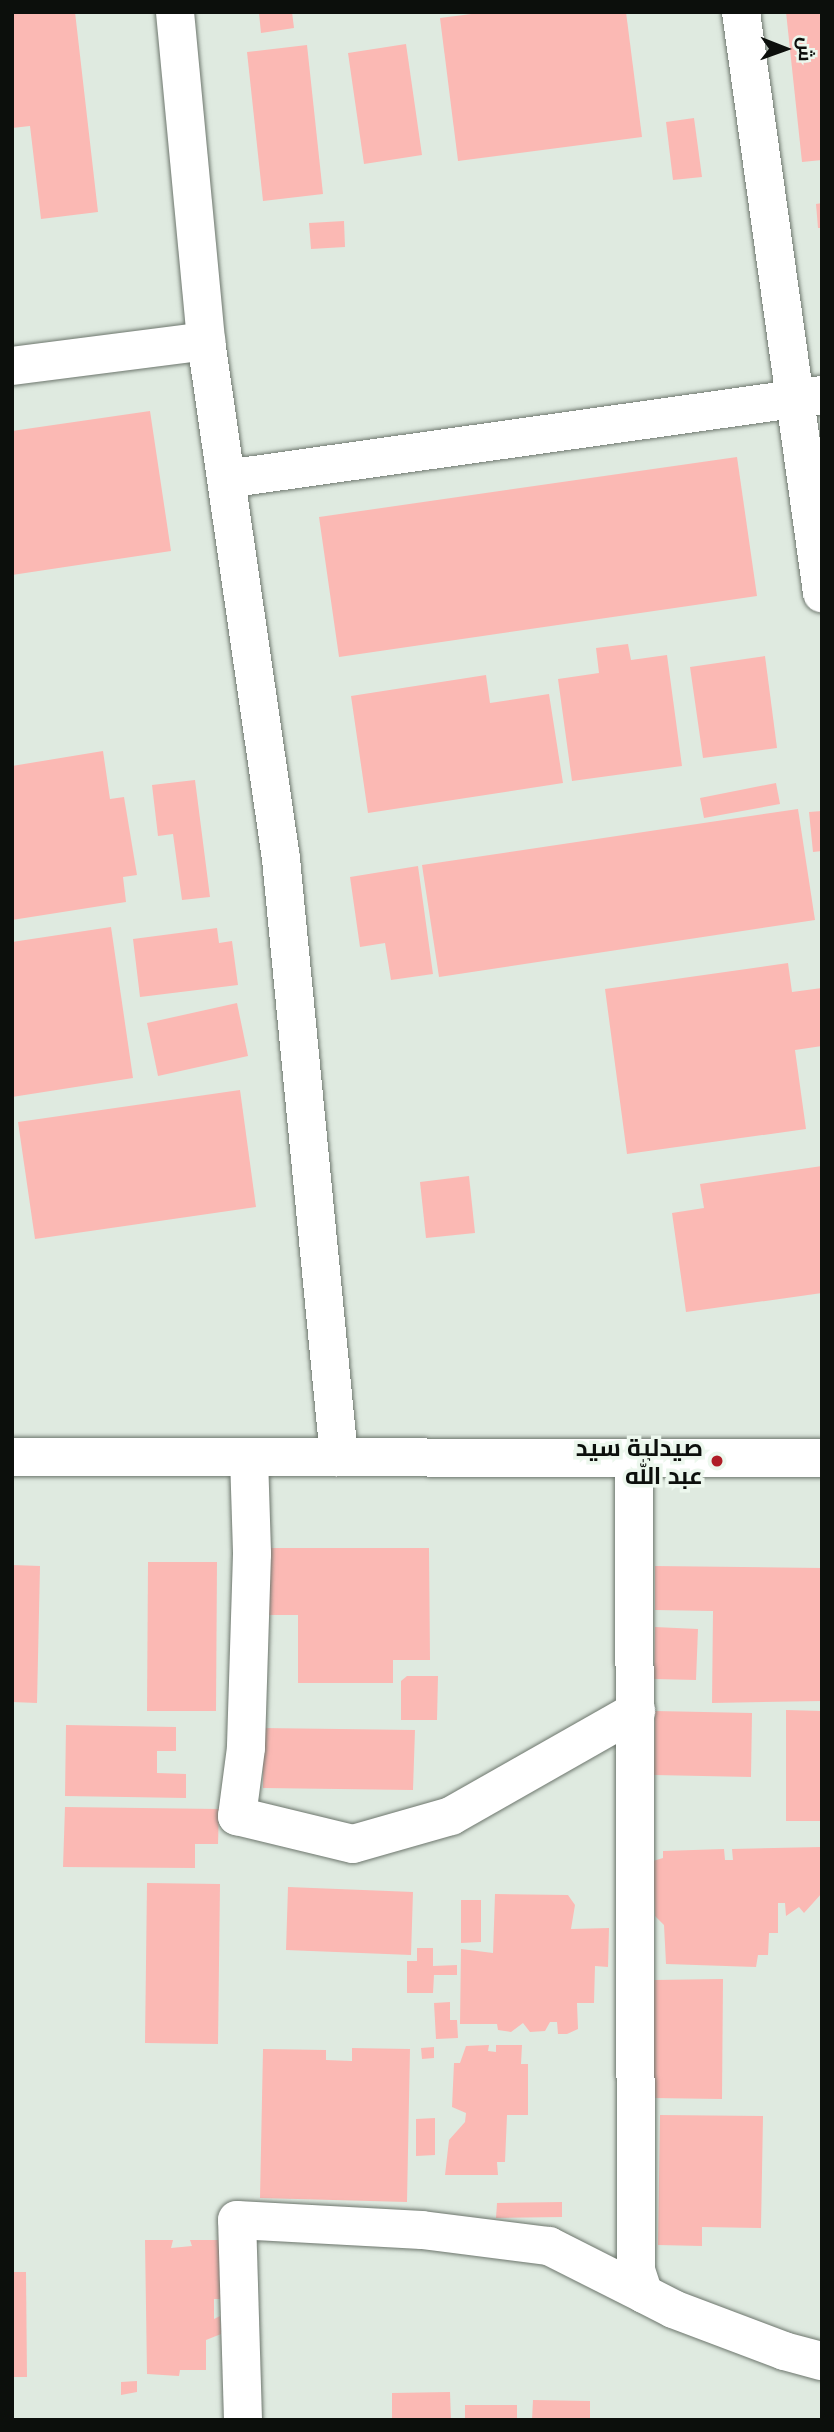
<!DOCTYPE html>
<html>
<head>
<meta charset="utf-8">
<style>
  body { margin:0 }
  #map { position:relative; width:834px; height:2432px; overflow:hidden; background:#dfeae0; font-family:"Open Sans",Cairo,sans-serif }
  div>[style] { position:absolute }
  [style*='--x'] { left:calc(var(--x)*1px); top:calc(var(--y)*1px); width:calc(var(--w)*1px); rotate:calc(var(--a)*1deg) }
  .building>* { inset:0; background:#fbb9b4 }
  .roads { filter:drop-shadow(0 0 2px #6d766d) drop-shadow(0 0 2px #6d766d) }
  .minor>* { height:38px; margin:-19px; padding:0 19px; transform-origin:19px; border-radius:19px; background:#fff }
  .dots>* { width:19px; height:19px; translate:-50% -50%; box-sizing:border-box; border:4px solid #ecf7ed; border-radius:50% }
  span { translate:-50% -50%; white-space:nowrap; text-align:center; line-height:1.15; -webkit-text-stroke:7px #ecf7ed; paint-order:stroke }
  .poi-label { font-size:24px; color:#0c0f0c; font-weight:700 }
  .right { translate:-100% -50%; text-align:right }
  .frame { position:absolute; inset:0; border:14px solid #0c0f0c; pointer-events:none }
  .north { position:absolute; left:750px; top:14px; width:70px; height:70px; -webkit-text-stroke:5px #ecf7ed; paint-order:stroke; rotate:91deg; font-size:19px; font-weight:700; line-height:28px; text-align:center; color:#0c0f0c }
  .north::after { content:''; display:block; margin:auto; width:24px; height:32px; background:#0c0f0c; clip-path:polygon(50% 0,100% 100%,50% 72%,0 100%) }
</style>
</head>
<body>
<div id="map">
  <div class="building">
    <i style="clip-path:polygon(12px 12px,75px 12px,98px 212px,41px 219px,30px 126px,12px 128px)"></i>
    <i style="clip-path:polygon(292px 12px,294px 28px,261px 33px,259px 13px)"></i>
    <i style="clip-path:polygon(487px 12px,626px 12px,642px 137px,458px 161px,440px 18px)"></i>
    <i style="clip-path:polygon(786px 12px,822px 12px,822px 160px,802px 162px)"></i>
    <i style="clip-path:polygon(406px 44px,422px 155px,364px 164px,348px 53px)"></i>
    <i style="clip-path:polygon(307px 45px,323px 194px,263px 201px,247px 52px)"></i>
    <i style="clip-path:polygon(694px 118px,702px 177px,673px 180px,666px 122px)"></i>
    <i style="clip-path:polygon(822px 203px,822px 228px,818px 228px,816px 204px)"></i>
    <i style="clip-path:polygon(344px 221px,345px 247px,311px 249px,309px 223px)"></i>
    <i style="clip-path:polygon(150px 411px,171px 551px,12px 575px,12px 431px)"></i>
    <i style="clip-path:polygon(737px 457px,757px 596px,339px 657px,319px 517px)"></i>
    <i style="clip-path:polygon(628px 644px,631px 660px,667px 655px,682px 766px,572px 781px,558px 679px,599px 673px,596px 648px)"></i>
    <i style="clip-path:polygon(765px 656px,777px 748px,703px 758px,690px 667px)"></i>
    <i style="clip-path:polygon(486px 675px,490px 703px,549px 694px,563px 783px,368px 813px,351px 696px)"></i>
    <i style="clip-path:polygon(103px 751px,110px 799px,124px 797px,137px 875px,123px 877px,126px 902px,12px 920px,12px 766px)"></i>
    <i style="clip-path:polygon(195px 780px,210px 897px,182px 900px,173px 834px,158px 836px,152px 785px)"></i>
    <i style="clip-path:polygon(776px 783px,780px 804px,704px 818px,700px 798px)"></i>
    <i style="clip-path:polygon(798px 809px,815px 920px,439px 977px,422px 865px)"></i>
    <i style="clip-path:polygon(822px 811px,822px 851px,813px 852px,809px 812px)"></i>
    <i style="clip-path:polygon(418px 866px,433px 974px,391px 980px,385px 943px,360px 947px,350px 877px)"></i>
    <i style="clip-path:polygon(111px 927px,133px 1078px,12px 1097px,12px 942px)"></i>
    <i style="clip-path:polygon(217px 928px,219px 943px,232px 941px,238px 985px,140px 997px,133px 939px)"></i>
    <i style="clip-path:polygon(788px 963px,792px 992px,822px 988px,822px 1046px,795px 1050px,806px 1129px,627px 1154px,605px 989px)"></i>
    <i style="clip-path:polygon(237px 1003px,248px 1056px,158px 1076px,147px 1023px)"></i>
    <i style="clip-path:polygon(240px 1090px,256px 1207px,35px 1239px,18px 1122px)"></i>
    <i style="clip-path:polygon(822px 1166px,822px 1293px,686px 1312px,672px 1213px,704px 1208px,700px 1184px)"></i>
    <i style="clip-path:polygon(469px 1176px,475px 1233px,426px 1238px,420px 1182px)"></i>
    <i style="clip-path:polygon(266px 1548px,429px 1548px,430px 1660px,393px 1660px,393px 1683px,298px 1683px,298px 1615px,266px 1615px)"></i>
    <i style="clip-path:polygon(148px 1562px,217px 1562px,216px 1711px,147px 1711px)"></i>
    <i style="clip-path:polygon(12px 1565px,40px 1566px,37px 1703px,12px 1702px)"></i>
    <i style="clip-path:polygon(655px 1566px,822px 1568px,822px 1701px,712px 1703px,713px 1611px,655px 1610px)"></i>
    <i style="clip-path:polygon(655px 1627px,698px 1629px,696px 1680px,654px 1679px)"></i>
    <i style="clip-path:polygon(407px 1676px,438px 1676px,437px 1720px,401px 1720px,401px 1681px)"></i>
    <i style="clip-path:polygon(786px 1710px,822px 1711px,822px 1821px,786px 1821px)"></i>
    <i style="clip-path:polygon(655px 1711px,752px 1713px,751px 1777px,654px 1775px)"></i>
    <i style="clip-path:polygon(66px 1725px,176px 1727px,176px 1751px,157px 1751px,157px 1773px,186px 1774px,186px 1798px,65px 1796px)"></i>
    <i style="clip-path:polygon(263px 1728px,415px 1730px,413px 1790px,263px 1788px)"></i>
    <i style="clip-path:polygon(65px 1807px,219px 1809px,218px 1844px,195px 1844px,195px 1868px,63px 1867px)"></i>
    <i style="clip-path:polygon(821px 1847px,822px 1893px,804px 1913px,799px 1907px,786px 1916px,785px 1903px,778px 1903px,778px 1933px,769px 1933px,768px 1955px,758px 1955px,756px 1967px,666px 1964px,664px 1925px,655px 1916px,653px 1861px,663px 1858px,663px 1851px,724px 1849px,725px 1860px,733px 1860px,732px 1849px)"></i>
    <i style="clip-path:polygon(147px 1883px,220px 1884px,218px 2044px,145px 2043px)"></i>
    <i style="clip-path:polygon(288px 1887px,413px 1892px,411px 1955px,286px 1950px)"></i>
    <i style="clip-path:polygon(495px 1894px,568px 1895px,575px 1905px,571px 1929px,609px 1928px,608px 1967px,595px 1966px,594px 2003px,577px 2003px,578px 2029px,567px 2034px,558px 2034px,557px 2022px,550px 2022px,545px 2031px,530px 2032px,523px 2023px,511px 2032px,498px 2030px,497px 2024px,460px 2024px,461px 1949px,493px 1953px)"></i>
    <i style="clip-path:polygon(461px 1900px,481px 1900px,481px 1942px,461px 1943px)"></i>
    <i style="clip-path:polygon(417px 1948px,433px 1948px,433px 1966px,457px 1965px,457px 1975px,434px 1975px,433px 1993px,407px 1993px,407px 1961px,417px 1961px)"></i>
    <i style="clip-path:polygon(723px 1979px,722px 2099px,653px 2098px,654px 1980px)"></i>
    <i style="clip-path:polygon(450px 2002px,450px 2020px,457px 2020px,458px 2038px,436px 2039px,434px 2003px)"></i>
    <i style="clip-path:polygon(489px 2045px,488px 2051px,496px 2052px,496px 2045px,522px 2045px,521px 2064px,528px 2064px,528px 2115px,507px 2115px,505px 2162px,497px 2162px,498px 2175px,445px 2175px,449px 2140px,465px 2122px,466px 2113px,452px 2107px,454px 2063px,460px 2063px,466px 2046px)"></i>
    <i style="clip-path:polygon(434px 2047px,434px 2058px,422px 2059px,421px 2048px)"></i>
    <i style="clip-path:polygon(352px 2048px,410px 2049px,407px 2202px,260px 2198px,263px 2049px,326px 2050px,326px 2060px,352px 2061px)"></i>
    <i style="clip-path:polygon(660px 2115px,763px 2116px,761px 2228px,702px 2227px,702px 2246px,658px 2245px)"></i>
    <i style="clip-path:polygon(435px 2118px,435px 2155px,416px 2156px,416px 2119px)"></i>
    <i style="clip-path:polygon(562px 2202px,562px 2217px,496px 2218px,497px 2203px)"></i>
    <i style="clip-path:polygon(145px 2240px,173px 2240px,171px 2248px,192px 2246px,190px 2240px,221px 2240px,223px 2299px,214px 2299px,214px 2319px,220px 2316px,221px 2334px,206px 2340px,206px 2370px,180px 2370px,179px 2376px,147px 2374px)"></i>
    <i style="clip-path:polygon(12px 2272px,26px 2272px,27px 2377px,12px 2377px)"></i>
    <i style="clip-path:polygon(137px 2381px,137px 2392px,121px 2395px,121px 2382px)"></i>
    <i style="clip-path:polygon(450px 2392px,451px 2420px,392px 2420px,392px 2393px)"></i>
    <i style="clip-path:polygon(533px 2400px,590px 2401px,590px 2420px,532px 2420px)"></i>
    <i style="clip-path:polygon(465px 2405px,517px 2405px,517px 2420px,465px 2420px)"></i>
  </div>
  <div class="roads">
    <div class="minor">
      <i style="--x:175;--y:12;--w:330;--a:84.6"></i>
      <i style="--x:206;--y:341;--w:523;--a:81.76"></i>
      <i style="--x:281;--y:859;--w:601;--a:84.46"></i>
      <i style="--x:741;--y:12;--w:587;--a:82.06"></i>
      <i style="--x:12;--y:366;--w:196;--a:-7.3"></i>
      <i style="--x:226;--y:479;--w:602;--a:-8.02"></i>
      <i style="--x:12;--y:1457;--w:810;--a:0.07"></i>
      <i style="--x:249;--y:1457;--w:97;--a:88.2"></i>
      <i style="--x:252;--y:1554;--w:194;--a:91.8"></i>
      <i style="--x:246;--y:1748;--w:69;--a:97.5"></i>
      <i style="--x:237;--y:1816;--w:119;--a:13.6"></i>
      <i style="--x:353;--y:1844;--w:102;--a:-15.9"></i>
      <i style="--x:451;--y:1816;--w:213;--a:-29.6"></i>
      <i style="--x:634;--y:1458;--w:812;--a:89.86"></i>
      <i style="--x:636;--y:2270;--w:25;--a:72"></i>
      <i style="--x:644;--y:2294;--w:33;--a:27"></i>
      <i style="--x:673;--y:2309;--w:119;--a:20.7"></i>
      <i style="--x:784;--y:2351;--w:39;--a:15"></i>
      <i style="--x:243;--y:2420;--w:200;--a:-91.7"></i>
      <i style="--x:237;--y:2220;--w:185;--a:3.1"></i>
      <i style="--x:422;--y:2230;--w:128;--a:7.2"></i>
      <i style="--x:549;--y:2246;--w:106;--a:26.8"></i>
    </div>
  </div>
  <div class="dots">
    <i style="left:717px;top:1461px;background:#af1d27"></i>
  </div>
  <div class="poi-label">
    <span class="right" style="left:703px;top:1461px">صيدلية سيد<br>عبد الله</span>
  </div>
  <div class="frame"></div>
  <div class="north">ش</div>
</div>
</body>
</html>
